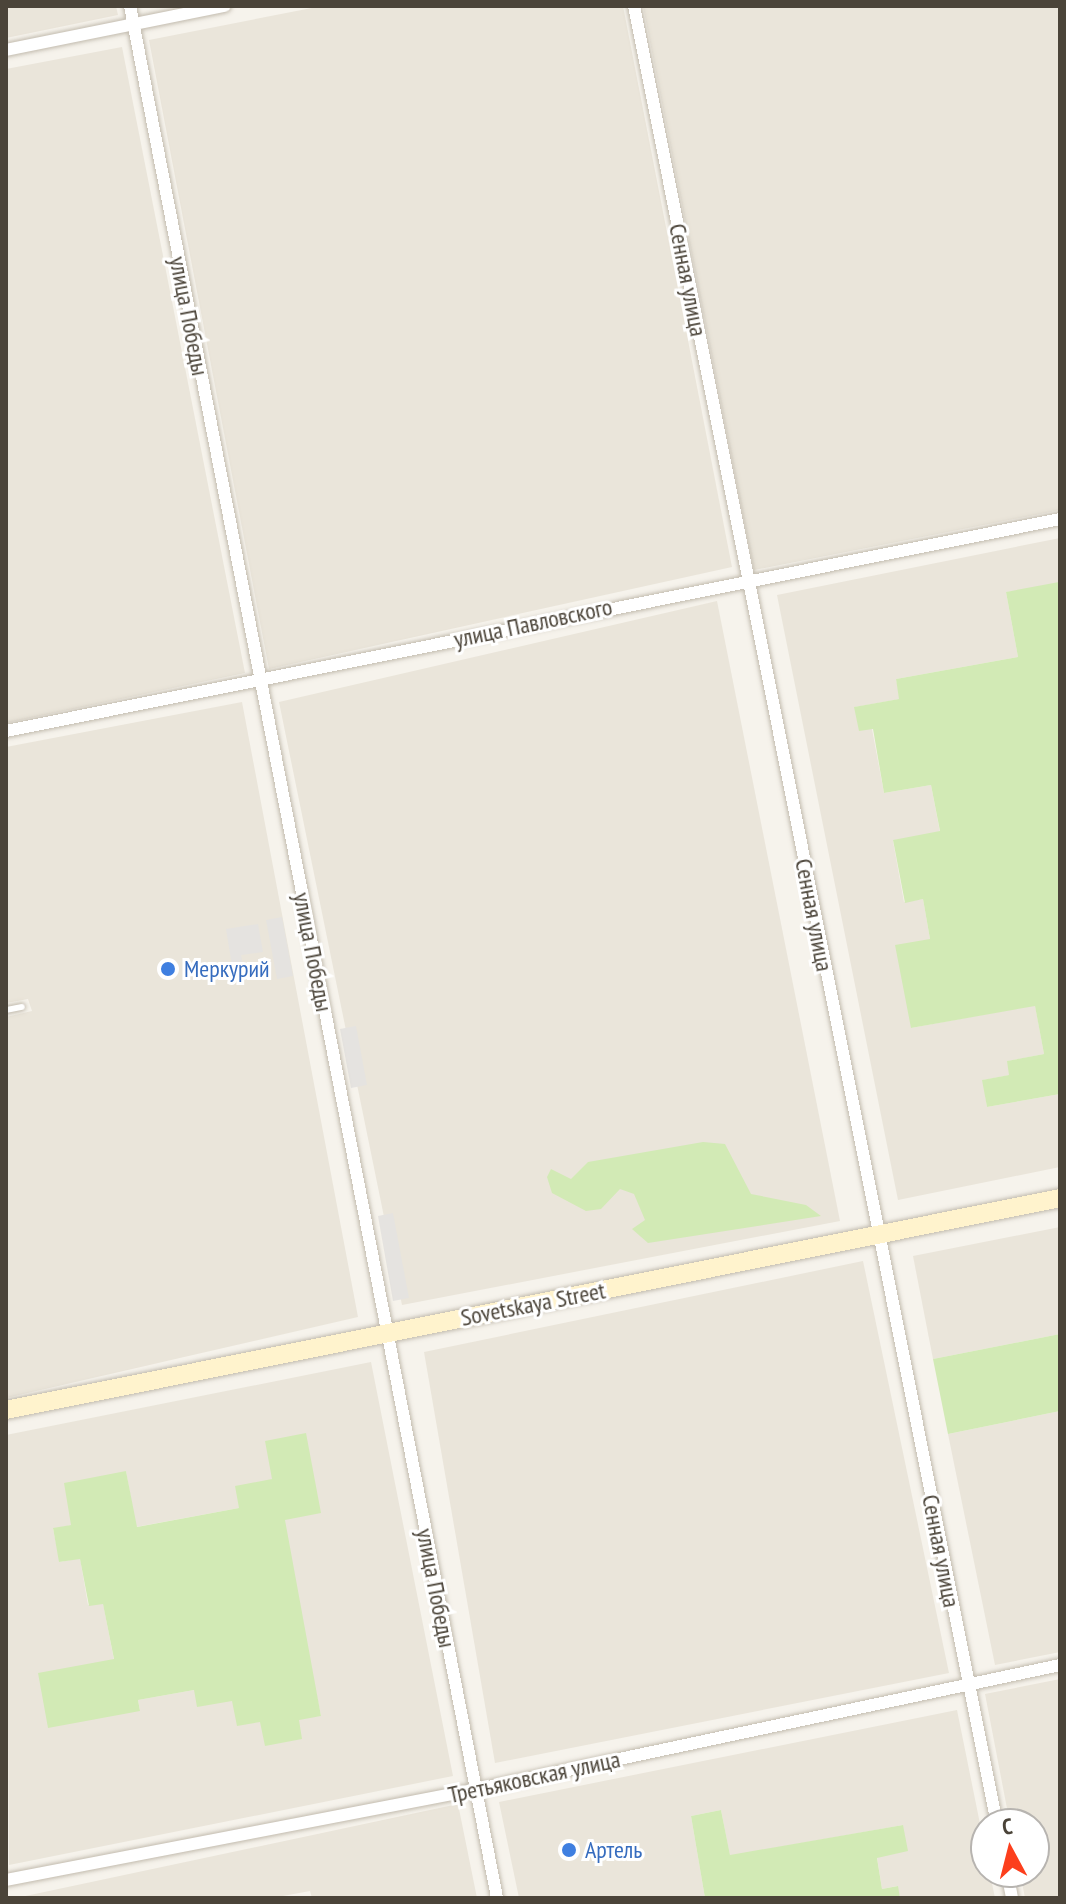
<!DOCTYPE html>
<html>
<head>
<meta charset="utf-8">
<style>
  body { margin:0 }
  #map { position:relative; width:1066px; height:1904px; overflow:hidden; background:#f6f3ec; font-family:"PT Sans Narrow",sans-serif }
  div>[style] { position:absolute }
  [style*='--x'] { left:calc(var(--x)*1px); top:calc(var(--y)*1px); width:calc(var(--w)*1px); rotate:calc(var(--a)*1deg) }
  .residential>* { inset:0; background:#eae5da }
  .green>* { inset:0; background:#d2eab5 }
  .parking>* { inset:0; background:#e5e3e0 }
  .roads { filter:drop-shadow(0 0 2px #c2bbae) drop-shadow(0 0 2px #c2bbae) }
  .lane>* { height:6px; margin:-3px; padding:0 3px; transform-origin:3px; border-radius:3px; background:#fff }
  .street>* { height:12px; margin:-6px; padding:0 6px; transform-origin:6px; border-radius:6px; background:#fff }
  .secondary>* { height:18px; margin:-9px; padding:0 9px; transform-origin:9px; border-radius:9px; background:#fff3cd }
  .dots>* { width:22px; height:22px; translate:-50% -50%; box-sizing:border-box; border:4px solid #fff; border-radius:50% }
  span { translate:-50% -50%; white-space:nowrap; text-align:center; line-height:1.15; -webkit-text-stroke:6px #fff; paint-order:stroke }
  .street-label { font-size:24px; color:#4b4439 }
  .shop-label { font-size:24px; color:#366cbe }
  .left { translate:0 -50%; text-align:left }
  .frame { position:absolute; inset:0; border:8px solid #4b4439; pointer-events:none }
  .north { position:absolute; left:970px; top:1808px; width:80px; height:80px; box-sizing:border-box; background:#fff; border:2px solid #b7b4b0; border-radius:50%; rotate:353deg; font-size:22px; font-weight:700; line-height:32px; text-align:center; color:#4b4439 }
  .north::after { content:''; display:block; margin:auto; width:28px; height:36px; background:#fc3f1d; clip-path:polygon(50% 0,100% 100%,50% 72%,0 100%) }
</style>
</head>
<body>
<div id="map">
  <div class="residential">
    <i style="clip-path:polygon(6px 6px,116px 6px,118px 15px,6px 38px)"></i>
    <i style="clip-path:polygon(322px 6px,623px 6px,732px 567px,269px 669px,149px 40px)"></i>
    <i style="clip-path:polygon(643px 6px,1060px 6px,1060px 510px,754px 570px)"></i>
    <i style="clip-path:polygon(122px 47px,245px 673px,6px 723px,6px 69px)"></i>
    <i style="clip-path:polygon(1060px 538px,1060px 588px,1006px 592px,1018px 657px,896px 679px,900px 699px,855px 707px,872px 729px,884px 793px,931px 785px,940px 832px,893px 841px,904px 902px,923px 899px,930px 939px,911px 1028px,1035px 1005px,1044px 1054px,1008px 1061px,1010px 1075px,983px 1080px,987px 1107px,1060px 1094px,1060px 1167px,898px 1200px,777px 595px)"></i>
    <i style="clip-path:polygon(717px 601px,840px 1221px,402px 1305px,279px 702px)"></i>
    <i style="clip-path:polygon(242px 702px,358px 1317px,6px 1398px,6px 1017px,32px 1011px,28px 999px,6px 1003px,6px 747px)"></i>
    <i style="clip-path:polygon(1060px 1227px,1060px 1334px,933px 1359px,913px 1256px)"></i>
    <i style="clip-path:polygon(863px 1261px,949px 1673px,495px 1763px,424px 1352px)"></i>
    <i style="clip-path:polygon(evenodd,371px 1362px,453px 1776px,9px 1865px,6px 1435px,371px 1362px,126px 1471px,136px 1527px,239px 1508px,272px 1479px,321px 1716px,260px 1721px,232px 1701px,194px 1690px,138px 1700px,140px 1711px,114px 1660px,103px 1603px,88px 1605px,80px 1558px,60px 1562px,53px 1529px,72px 1525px,126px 1471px)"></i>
    <i style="clip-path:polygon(1060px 1411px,1060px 1652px,995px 1665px,948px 1434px)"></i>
    <i style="clip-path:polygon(1060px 1679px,1060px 1898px,1025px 1898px,1020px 1872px,1034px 1872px,1034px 1824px,1010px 1824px,985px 1694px)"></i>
    <i style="clip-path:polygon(957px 1710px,995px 1898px,900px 1898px,897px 1886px,882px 1889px,877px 1857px,903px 1825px,730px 1856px,721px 1810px,691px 1816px,705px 1898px,519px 1898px,499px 1802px)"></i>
    <i style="clip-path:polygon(458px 1804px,477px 1898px,312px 1898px,310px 1891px,272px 1898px,16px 1898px)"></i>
  </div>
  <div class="green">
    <i style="clip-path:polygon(1059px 582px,1060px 1094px,987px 1107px,982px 1080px,1009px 1075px,1007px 1061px,1044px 1054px,1035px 1006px,911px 1028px,895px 945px,930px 939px,923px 899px,905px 903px,893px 840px,940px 831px,931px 785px,884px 793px,873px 729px,859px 731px,854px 707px,899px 699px,896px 679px,1018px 657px,1006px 592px)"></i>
    <i style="clip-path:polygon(703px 1142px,725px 1144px,751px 1194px,806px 1205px,821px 1216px,648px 1243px,632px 1229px,645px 1220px,634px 1194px,620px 1189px,601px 1209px,586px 1211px,552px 1193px,547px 1177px,551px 1169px,571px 1179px,588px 1162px)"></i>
    <i style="clip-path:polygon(1060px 1334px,1060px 1411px,948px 1434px,933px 1359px)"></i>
    <i style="clip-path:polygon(306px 1433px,321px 1513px,285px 1520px,321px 1716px,299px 1720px,302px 1739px,265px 1746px,260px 1722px,237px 1726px,232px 1701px,197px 1707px,194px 1690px,138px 1700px,140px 1711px,48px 1728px,38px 1673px,114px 1659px,103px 1604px,89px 1606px,80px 1559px,59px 1562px,53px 1528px,71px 1525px,64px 1483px,126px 1471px,137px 1527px,239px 1508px,235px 1486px,272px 1479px,265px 1441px)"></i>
    <i style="clip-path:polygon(721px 1810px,730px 1855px,903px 1825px,908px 1851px,877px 1858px,882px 1889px,898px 1886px,900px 1898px,705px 1898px,691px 1816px)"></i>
  </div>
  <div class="parking">
    <i style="clip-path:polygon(282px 917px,293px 976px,277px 979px,266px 920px)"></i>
    <i style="clip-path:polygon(258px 924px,263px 952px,241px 955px,243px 966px,265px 963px,267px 973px,234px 978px,226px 929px)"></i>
    <i style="clip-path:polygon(356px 1026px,367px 1085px,351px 1088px,340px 1029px)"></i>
    <i style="clip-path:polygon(393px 1213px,409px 1298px,393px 1301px,378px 1216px)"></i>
  </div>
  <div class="roads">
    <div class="lane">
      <i style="--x:6;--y:1010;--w:16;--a:-11"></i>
    </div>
    <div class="street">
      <i style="--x:130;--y:6;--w:1927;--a:79.02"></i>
      <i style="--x:634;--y:6;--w:1854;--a:78.71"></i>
      <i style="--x:6;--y:50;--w:223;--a:-11.4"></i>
      <i style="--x:6;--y:731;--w:1075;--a:-11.37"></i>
      <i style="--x:1007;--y:1872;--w:26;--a:79"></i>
      <i style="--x:6;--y:1880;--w:477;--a:-10.9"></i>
      <i style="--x:474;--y:1790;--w:599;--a:-12.04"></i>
    </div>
    <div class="secondary">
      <i style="--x:6;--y:1410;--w:1075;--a:-11.37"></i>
    </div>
  </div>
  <div class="dots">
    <i style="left:168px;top:969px;background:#3f7fe0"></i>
    <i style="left:569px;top:1850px;background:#3f7fe0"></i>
  </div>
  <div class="street-label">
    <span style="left:688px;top:280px;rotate:79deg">Сенная улица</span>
    <span style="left:189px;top:316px;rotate:79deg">улица Победы</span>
    <span style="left:533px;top:623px;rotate:-12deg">улица Павловского</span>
    <span style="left:814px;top:915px;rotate:79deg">Сенная улица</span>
    <span style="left:313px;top:952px;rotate:79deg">улица Победы</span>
    <span style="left:533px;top:1304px;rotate:-11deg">Sovetskaya Street</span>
    <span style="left:941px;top:1551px;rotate:79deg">Сенная улица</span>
    <span style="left:436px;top:1588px;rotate:79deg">улица Победы</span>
    <span style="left:534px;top:1777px;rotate:-12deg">Третьяковская улица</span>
  </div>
  <div class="shop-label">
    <span class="left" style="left:184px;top:969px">Меркурий</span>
    <span class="left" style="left:585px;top:1850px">Артель</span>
  </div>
  <div class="frame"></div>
  <div class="north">С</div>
</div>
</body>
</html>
